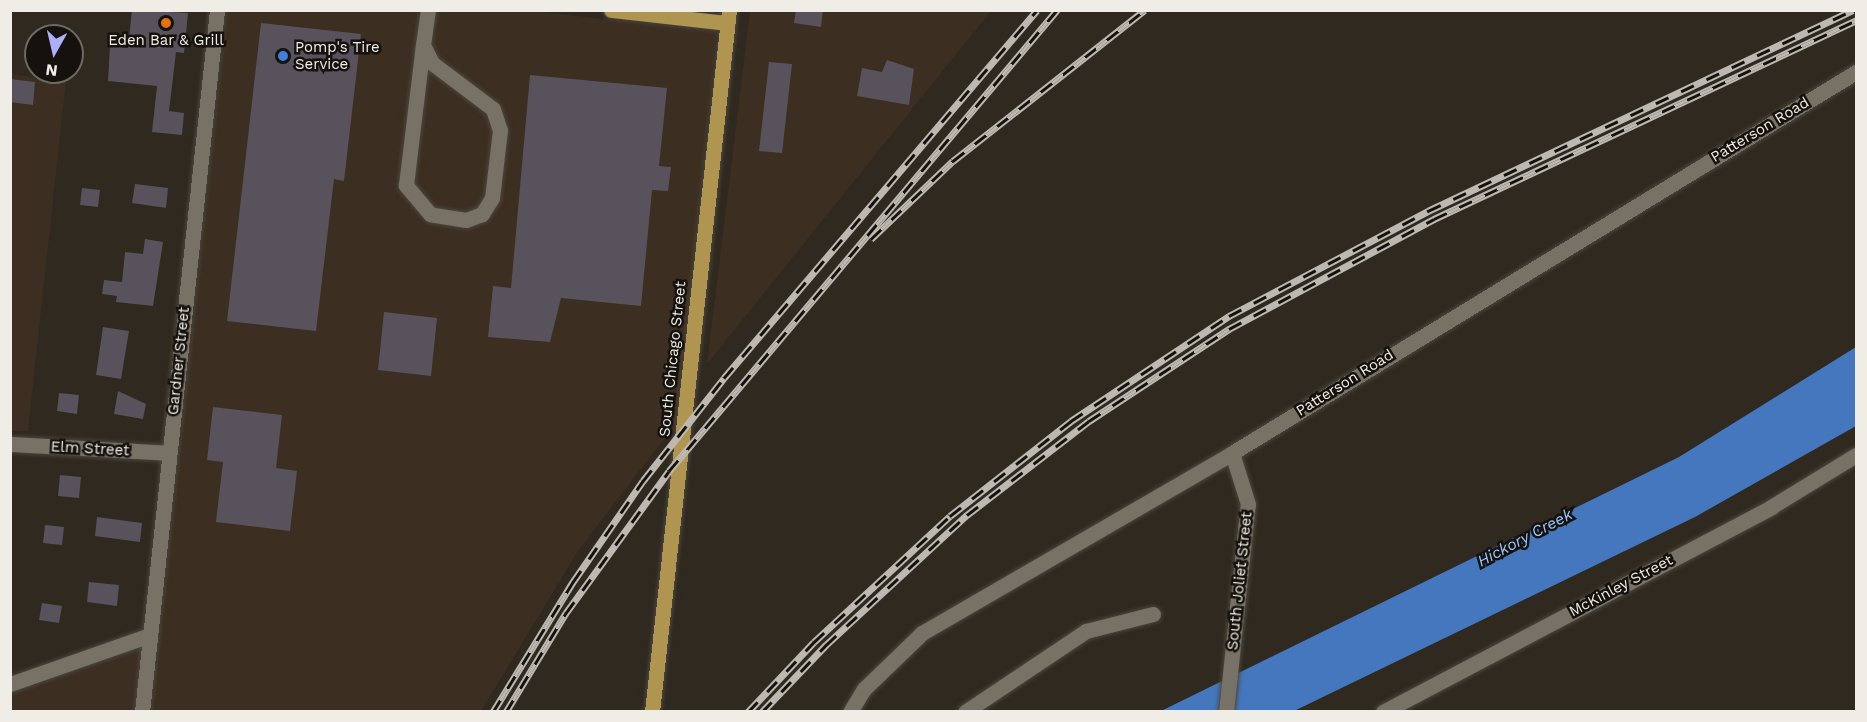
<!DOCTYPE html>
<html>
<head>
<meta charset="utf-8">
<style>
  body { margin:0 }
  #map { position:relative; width:1867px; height:722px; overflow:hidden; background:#2f291f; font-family:"Work Sans",sans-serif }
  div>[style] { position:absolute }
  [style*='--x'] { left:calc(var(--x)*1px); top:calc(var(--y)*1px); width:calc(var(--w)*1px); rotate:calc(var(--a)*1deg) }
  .industrial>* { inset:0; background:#3c2e21 }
  .water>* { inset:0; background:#4477be }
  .building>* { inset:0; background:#58525c }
  .roads { filter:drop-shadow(0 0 2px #4b463e) drop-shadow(0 0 2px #4b463e) }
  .minor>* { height:15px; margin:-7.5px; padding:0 7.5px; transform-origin:7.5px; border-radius:7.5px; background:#787166 }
  .major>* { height:15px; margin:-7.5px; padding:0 7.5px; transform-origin:7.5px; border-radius:7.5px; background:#b09550 }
  .rail>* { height:7px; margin-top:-3.5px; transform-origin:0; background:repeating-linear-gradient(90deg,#15120e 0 14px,#bdb8b1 0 28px); box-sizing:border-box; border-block:2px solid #bdb8b1 }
  .dots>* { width:16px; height:16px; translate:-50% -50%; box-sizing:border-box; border:3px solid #15120e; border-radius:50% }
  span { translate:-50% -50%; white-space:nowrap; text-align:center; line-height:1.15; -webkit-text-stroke:5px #15120e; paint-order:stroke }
  .poi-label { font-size:15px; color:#f0ece6 }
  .left { translate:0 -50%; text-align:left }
  .street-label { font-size:15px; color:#f0ece6 }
  .water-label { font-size:16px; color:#9cc5fe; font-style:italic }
  .frame { position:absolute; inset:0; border:12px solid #f0ece6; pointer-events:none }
  .north { position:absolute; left:24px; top:24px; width:60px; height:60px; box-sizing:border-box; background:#15120e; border:2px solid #6d6964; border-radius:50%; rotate:188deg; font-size:16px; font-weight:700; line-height:24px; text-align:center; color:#f0ece6 }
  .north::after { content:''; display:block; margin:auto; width:21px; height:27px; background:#acaffb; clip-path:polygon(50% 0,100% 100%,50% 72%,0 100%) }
</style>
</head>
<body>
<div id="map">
  <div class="industrial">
    <i style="clip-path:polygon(522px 10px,717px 31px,676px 423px,578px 551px,481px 711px,151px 712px,227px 11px)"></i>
    <i style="clip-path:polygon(750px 11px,991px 11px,707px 364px)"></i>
    <i style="clip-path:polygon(11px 74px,66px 81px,28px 431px,11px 431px)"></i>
    <i style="clip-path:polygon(147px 628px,137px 711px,11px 712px,11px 683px)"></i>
  </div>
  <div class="water">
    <i style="clip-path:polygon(1856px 347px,1856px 426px,1695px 517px,1294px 711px,1159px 712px,1679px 457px)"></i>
  </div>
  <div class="building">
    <i style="clip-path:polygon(132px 10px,188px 13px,184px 53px,176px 52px,169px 111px,184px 113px,182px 135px,152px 132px,157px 86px,108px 81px,110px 46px,128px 48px)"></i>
    <i style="clip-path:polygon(796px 10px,823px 10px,821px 27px,794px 23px)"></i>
    <i style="clip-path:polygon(261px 23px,361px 34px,344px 181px,334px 179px,316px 331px,227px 321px)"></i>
    <i style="clip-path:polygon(887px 60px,914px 69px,909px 105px,857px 96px,862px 68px,882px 72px)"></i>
    <i style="clip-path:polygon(769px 62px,792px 64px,782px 153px,759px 151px)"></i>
    <i style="clip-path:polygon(530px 75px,667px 88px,659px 166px,671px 167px,668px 191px,652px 190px,641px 306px,561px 298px,550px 342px,488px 337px,493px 286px,511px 288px)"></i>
    <i style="clip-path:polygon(10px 79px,35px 82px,33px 105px,10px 102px)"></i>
    <i style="clip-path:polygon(135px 184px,168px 188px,166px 208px,132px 203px)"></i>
    <i style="clip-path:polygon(82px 188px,100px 190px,98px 207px,80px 205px)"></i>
    <i style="clip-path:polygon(145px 239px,163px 242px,153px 306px,116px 302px,117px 296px,102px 294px,104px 280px,122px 282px,125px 252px,143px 254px)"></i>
    <i style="clip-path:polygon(384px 312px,437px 318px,431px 376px,378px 370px)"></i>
    <i style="clip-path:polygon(103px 327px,129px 331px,121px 379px,96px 375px)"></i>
    <i style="clip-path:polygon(118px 391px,146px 404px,143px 419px,114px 414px)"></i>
    <i style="clip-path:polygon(59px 393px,79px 395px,77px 414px,57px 411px)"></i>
    <i style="clip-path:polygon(213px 407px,282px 415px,276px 468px,297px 471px,290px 531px,216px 522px,223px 462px,207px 460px)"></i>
    <i style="clip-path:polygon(60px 475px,81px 477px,79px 498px,58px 496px)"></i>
    <i style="clip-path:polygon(97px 517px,142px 523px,140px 542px,95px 536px)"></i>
    <i style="clip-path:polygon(45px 525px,64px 527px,62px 545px,43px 543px)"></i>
    <i style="clip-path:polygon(89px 582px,119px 585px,117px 606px,87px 602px)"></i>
    <i style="clip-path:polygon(42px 603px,62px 606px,59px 623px,39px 620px)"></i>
  </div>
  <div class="roads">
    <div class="minor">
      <i style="--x:423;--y:45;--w:20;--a:63"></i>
      <i style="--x:432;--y:63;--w:76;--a:37"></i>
      <i style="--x:493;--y:109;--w:22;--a:72"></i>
      <i style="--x:500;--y:130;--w:68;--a:96.7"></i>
      <i style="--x:492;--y:198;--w:19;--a:122"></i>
      <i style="--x:482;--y:214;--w:17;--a:159"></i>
      <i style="--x:466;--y:220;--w:36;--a:-171"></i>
      <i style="--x:430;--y:214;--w:38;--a:-130"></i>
      <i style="--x:406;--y:185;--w:141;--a:-83.1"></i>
      <i style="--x:423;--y:45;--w:35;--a:-82"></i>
      <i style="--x:10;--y:444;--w:159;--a:3.2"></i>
      <i style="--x:10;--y:684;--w:148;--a:-19.3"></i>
      <i style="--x:142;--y:712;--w:706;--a:-83.9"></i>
      <i style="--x:850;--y:712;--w:27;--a:-59"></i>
      <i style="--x:864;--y:689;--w:81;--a:-44"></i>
      <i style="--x:922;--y:633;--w:358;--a:-30.1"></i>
      <i style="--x:1232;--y:453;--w:731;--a:-31.41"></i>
      <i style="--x:965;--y:712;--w:146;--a:-33.8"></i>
      <i style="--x:1086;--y:631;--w:69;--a:-14.2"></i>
      <i style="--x:1226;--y:712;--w:209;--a:-84"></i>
      <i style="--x:1248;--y:504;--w:53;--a:-107.4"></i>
      <i style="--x:1383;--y:712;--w:439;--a:-27.8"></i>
      <i style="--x:1771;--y:507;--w:100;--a:-31.5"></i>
    </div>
    <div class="major">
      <i style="--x:611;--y:10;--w:117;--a:6.4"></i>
      <i style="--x:652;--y:712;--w:706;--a:-83.74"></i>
    </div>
  </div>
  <div class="rail">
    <i style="--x:871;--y:239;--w:113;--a:-43.6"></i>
    <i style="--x:953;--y:161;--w:244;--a:-38.2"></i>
    <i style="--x:493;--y:712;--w:153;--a:-58.4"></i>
    <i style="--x:573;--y:582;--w:123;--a:-55.3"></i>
    <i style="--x:643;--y:481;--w:131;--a:-51.8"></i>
    <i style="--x:724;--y:378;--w:483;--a:-49.6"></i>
    <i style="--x:506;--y:712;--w:116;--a:-58.8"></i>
    <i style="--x:566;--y:613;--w:175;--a:-54"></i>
    <i style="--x:669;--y:471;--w:603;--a:-49.91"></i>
    <i style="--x:748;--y:712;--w:96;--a:-46.7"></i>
    <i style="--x:814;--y:642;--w:185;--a:-42.8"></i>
    <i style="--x:950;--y:516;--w:154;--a:-38.1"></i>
    <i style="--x:1071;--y:421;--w:190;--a:-33.6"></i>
    <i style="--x:1229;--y:316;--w:225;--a:-27.8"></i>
    <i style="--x:1428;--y:211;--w:470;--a:-25.3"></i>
    <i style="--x:762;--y:712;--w:93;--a:-46.3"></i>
    <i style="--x:826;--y:645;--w:192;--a:-42.7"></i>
    <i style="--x:967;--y:515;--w:154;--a:-37.6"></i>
    <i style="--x:1089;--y:421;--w:168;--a:-33.3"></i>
    <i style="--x:1229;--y:329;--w:233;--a:-28.2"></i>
    <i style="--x:1434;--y:219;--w:467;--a:-25.2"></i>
  </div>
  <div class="dots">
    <i style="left:166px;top:23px;background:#e8710a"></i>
    <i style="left:283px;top:56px;background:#3f7fe0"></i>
  </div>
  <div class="poi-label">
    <span style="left:166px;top:41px">Eden Bar &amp; Grill</span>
    <span class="left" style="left:295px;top:56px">Pomp's Tire<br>Service</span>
  </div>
  <div class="street-label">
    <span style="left:1760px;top:130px;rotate:-31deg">Patterson Road</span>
    <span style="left:673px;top:359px;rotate:-84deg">South Chicago Street</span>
    <span style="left:179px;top:361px;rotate:-84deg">Gardner Street</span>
    <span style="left:1345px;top:383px;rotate:-32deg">Patterson Road</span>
    <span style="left:90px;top:449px;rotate:3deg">Elm Street</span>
    <span style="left:1240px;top:581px;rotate:-84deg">South Joliet Street</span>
    <span style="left:1621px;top:586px;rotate:-28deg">McKinley Street</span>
  </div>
  <div class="water-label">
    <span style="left:1525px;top:538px;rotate:-28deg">Hickory Creek</span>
  </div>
  <div class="frame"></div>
  <div class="north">N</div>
</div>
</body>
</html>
